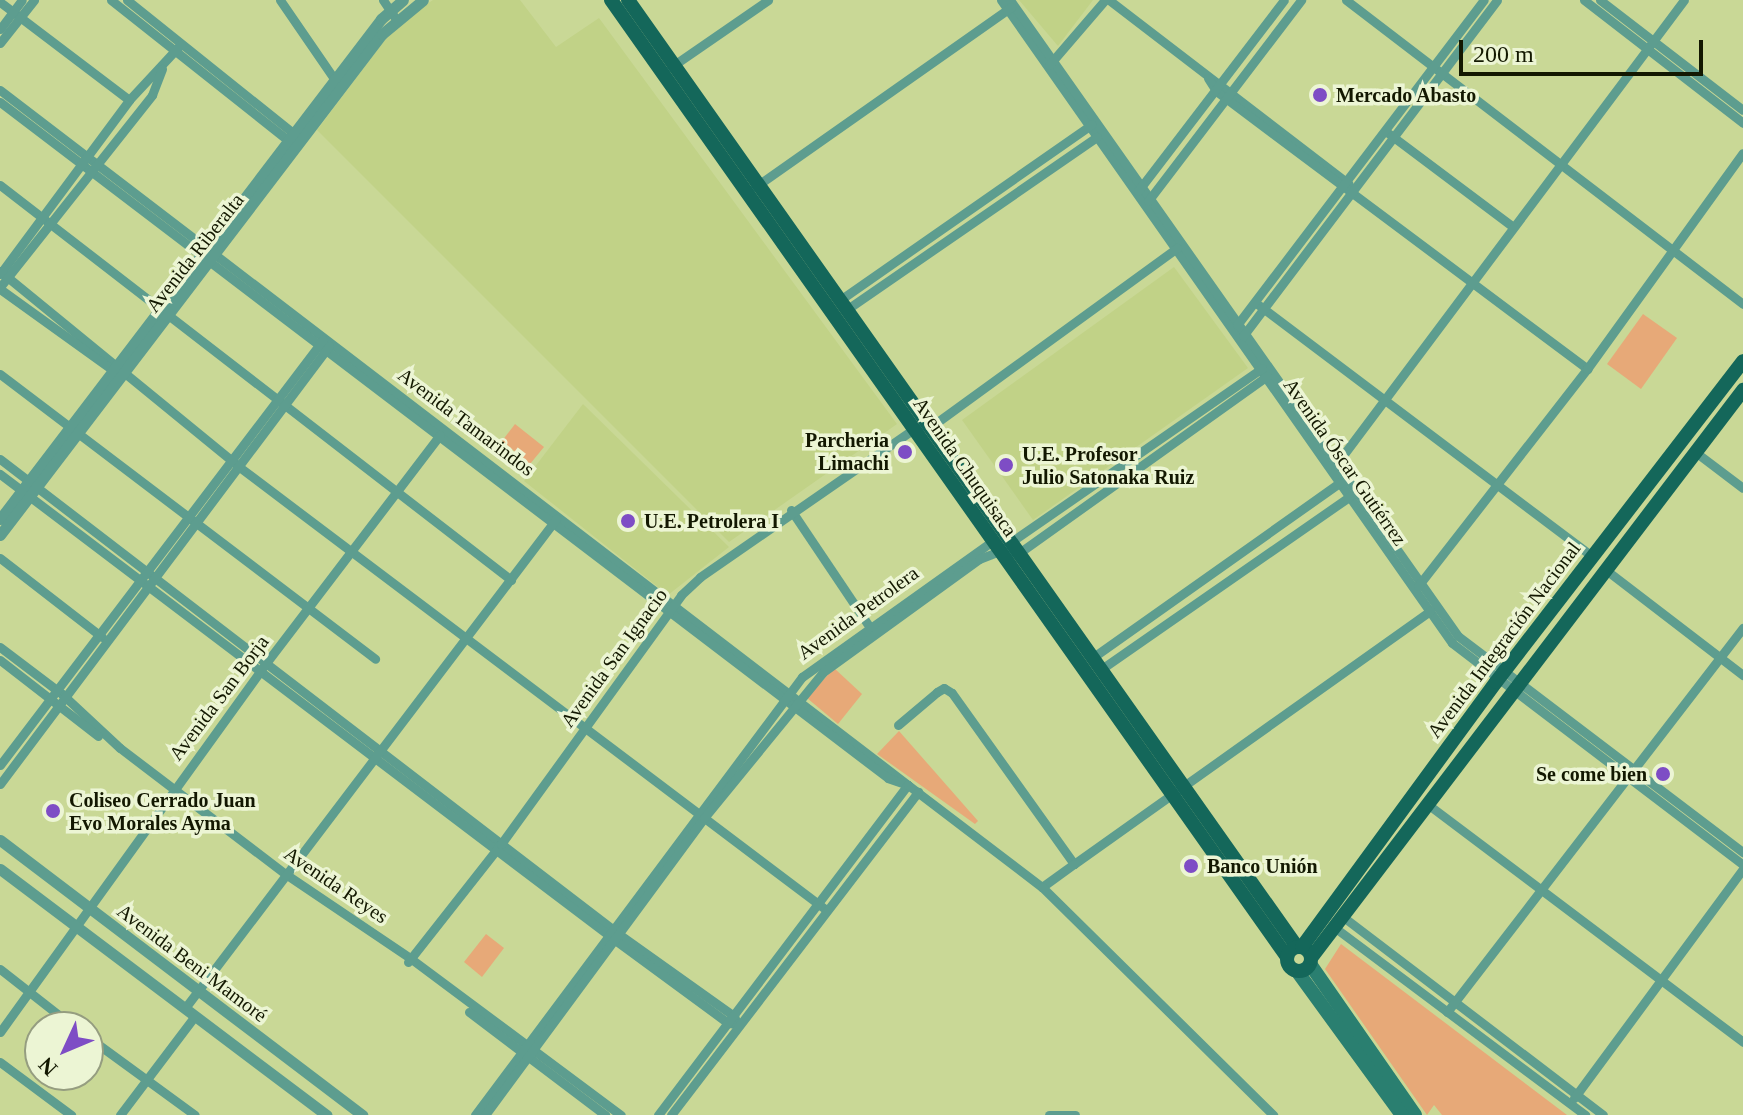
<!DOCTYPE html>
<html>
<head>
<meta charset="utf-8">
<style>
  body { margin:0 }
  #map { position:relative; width:1743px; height:1115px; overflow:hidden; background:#c9d896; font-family:Georgia,serif }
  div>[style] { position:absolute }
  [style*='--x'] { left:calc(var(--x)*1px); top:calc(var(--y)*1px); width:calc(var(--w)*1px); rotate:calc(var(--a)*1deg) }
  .built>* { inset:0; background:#c1d287 }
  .green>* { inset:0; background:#e7a978 }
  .minor>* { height:9px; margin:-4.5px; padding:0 4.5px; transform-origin:4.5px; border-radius:4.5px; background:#5d9d8f }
  .tertiary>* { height:11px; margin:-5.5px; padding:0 5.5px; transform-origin:5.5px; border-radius:5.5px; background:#5d9d8f }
  .secondary>* { height:14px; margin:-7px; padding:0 7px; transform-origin:7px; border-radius:7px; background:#2a7f70 }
  .primary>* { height:14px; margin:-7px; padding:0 7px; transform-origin:7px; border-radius:7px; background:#14675a }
  .primary>.ring { margin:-7px; padding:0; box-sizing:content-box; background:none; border:14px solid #14675a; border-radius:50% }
  .dots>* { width:22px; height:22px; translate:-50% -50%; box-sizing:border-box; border:4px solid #ecf5d4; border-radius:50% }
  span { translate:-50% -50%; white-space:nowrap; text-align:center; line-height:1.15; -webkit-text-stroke:7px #ecf5d4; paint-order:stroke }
  .poi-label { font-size:20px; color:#131801; font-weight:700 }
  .left { translate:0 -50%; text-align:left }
  .right { translate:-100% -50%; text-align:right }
  .street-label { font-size:20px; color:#131801 }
  .north { position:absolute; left:24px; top:1011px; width:80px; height:80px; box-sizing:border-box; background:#ecf5d4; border:2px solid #959d80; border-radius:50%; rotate:226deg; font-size:22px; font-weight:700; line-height:32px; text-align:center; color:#131801 }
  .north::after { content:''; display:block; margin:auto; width:28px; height:36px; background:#7e4dc5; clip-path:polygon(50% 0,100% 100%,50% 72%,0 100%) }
  .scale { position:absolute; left:1459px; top:40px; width:244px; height:36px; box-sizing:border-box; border:4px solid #131801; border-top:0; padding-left:10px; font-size:24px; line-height:28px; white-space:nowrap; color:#131801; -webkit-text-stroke:6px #ecf5d4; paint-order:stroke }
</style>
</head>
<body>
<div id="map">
  <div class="built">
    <i style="clip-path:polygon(433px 0,520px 0,556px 47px,599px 18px,897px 424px,729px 542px,317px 130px,397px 24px)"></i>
    <i style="clip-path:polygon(1019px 0,1093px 0,1058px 46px)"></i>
    <i style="clip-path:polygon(1174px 267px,1248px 368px,1033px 520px,962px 420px)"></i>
    <i style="clip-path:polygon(583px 404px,729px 547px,668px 595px,524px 481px)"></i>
  </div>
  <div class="green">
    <i style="clip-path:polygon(1643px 314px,1677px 338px,1641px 389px,1607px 364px)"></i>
    <i style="clip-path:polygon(515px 424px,544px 447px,530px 464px,502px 441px)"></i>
    <i style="clip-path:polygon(834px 668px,862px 694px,838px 724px,807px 698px)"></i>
    <i style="clip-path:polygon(899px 731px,978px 821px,975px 824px,877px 754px)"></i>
    <i style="clip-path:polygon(486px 934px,504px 948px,482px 977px,464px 962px)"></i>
    <i style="clip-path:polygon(1341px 944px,1567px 1115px,1442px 1115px,1434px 1105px,1427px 1115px,1325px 969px)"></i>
  </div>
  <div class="minor">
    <i style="--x:111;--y:0;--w:232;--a:38.4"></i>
    <i style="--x:127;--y:0;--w:218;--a:38.7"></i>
    <i style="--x:280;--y:0;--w:101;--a:55.5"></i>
    <i style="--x:383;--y:0;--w:23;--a:56"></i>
    <i style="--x:1001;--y:0;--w:785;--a:54.95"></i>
    <i style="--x:1452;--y:643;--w:366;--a:37.3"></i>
    <i style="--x:1010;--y:0;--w:778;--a:54.84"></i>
    <i style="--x:1458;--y:636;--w:358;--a:37.2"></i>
    <i style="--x:1109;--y:0;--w:302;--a:37.5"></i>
    <i style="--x:1346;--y:0;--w:500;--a:37.44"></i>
    <i style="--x:1584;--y:0;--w:201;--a:37.7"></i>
    <i style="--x:1600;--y:0;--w:180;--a:37.6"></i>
    <i style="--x:0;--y:2;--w:162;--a:37.2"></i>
    <i style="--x:0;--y:29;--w:36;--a:-53"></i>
    <i style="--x:0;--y:43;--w:55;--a:-51.7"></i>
    <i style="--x:1049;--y:65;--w:86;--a:-49.3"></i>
    <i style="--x:671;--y:67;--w:118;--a:-34.6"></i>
    <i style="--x:1208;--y:78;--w:15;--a:58"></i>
    <i style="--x:1216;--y:91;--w:464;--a:36.8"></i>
    <i style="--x:0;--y:90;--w:1143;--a:37.43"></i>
    <i style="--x:908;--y:785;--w:21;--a:-161"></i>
    <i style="--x:888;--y:778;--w:1116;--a:-142.72"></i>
    <i style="--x:1388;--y:133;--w:156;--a:36.9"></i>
    <i style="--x:0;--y:185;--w:646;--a:37.7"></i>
    <i style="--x:755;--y:187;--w:313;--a:-35.1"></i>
    <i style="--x:1138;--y:191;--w:240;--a:-52.6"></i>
    <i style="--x:1148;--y:201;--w:253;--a:-52.7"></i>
    <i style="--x:0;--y:271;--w:308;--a:39.3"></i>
    <i style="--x:238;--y:466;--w:735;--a:37.04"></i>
    <i style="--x:0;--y:274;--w:217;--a:-53.4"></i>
    <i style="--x:129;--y:100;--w:76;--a:-47.1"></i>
    <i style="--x:0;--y:287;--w:245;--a:-51.6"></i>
    <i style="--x:152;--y:95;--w:28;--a:-69"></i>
    <i style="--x:0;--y:289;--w:144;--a:35.7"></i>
    <i style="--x:840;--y:300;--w:307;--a:-34.9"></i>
    <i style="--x:1256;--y:303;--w:422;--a:37"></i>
    <i style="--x:846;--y:310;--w:305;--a:-34.6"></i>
    <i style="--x:1237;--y:325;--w:408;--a:-52.8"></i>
    <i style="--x:1243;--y:336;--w:421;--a:-52.9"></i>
    <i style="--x:0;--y:374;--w:471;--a:37.2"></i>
    <i style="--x:1694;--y:451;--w:61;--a:37.1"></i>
    <i style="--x:0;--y:459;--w:782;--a:37.51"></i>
    <i style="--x:620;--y:935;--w:140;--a:35.4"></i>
    <i style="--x:734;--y:1016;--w:9;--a:69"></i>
    <i style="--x:737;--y:1024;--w:9;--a:-174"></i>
    <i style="--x:728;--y:1023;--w:140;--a:-143.7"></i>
    <i style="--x:615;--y:940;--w:772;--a:-142.85"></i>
    <i style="--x:1335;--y:466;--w:582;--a:-53.17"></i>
    <i style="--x:791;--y:510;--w:140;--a:56.1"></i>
    <i style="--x:1008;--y:544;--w:309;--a:-34.7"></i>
    <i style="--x:0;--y:558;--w:129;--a:37.8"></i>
    <i style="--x:1606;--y:570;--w:173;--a:37.5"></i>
    <i style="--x:1418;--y:586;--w:275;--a:-52.1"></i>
    <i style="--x:1587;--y:369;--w:266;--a:-54.2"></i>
    <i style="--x:0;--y:647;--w:78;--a:37.2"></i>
    <i style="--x:62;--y:694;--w:79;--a:43"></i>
    <i style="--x:120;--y:748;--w:210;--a:37.3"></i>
    <i style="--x:287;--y:875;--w:148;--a:34"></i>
    <i style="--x:410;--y:958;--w:263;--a:36.7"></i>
    <i style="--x:1092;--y:658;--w:305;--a:-35.3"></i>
    <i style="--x:0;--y:660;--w:124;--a:37.8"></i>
    <i style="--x:1100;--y:670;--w:305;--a:-34.8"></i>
    <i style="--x:898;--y:725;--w:51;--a:-40.2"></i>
    <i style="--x:937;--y:692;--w:8;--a:-30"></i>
    <i style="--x:944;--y:688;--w:9;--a:32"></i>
    <i style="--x:952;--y:693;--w:210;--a:54.5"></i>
    <i style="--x:1074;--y:864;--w:437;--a:-35.4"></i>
    <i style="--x:0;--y:765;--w:534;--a:-52.77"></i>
    <i style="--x:0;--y:784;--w:548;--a:-53.09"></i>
    <i style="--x:1426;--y:803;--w:397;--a:37"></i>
    <i style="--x:1042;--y:887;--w:39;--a:-36"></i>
    <i style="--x:1342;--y:916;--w:328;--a:37.3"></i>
    <i style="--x:1334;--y:927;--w:314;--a:36.8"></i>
    <i style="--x:408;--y:962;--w:150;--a:-51.8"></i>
    <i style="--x:501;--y:844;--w:307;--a:-54.1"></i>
    <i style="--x:681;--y:595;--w:26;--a:-43"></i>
    <i style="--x:700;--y:577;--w:260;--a:-34.7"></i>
    <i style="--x:914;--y:429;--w:23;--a:-15"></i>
    <i style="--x:936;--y:423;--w:298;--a:-36"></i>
    <i style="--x:0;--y:969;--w:94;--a:38.1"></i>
    <i style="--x:185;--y:1008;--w:614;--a:-52.81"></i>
    <i style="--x:469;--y:1012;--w:171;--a:37.1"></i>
    <i style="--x:1447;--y:1012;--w:485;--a:-52.4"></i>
    <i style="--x:0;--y:1032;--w:445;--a:-54.2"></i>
    <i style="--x:260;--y:671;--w:297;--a:-52.7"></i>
    <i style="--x:88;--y:1037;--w:132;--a:36.1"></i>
    <i style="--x:0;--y:1062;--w:89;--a:36.7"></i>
    <i style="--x:1574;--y:1098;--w:285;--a:-53.6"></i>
    <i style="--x:120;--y:1115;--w:124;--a:-52.9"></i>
    <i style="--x:475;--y:1115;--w:547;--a:-53.26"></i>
    <i style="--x:802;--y:677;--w:236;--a:-35.5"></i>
    <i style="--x:485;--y:1115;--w:369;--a:-53.6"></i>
    <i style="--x:704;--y:818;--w:188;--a:-50.8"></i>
    <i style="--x:823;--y:672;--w:193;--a:-35.9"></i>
    <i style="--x:979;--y:559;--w:22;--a:-21"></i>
    <i style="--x:1000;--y:551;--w:19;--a:6"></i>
    <i style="--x:1019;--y:553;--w:305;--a:-35.5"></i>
    <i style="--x:658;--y:1115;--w:414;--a:-52.9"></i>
    <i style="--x:908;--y:785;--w:168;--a:37.3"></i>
    <i style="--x:1042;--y:887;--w:325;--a:44.6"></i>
    <i style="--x:671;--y:1115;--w:407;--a:-52.6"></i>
    <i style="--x:1049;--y:1115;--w:26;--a:0"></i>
  </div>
  <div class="tertiary">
    <i style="--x:0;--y:519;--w:629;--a:-52.69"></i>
    <i style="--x:381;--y:19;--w:29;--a:-41"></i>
    <i style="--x:0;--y:535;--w:630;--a:-52.68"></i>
    <i style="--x:382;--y:34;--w:53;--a:-39.7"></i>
    <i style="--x:0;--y:840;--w:455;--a:37.2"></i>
    <i style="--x:0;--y:869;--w:409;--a:37"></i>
  </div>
  <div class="secondary">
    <i style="--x:1310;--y:964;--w:184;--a:55.2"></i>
    <i style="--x:1297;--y:971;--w:178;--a:53.9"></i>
  </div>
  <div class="primary">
    <i style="--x:611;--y:0;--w:1172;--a:54.76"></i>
    <i style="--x:628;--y:0;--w:1159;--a:54.76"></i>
    <i class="ring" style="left:1287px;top:947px;width:10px;height:10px"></i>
    <i style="--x:1302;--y:947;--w:328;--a:-53.8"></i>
    <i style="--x:1496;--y:682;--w:405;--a:-52.4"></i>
    <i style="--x:1311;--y:958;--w:714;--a:-52.74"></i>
  </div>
  <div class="dots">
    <i style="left:1320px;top:95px;background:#7e4dc5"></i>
    <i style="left:905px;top:452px;background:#7e4dc5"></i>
    <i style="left:1006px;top:465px;background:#7e4dc5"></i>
    <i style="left:628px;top:521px;background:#7e4dc5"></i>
    <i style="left:1663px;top:774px;background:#7e4dc5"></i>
    <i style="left:53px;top:811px;background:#7e4dc5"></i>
    <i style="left:1191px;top:866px;background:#7e4dc5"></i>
  </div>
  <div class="poi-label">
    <span class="left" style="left:1336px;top:95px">Mercado Abasto</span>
    <span class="right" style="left:889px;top:452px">Parcheria<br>Limachi</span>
    <span class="left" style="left:1022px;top:466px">U.E. Profesor<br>Julio Satonaka Ruiz</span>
    <span class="left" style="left:644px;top:521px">U.E. Petrolera I</span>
    <span class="right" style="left:1647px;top:774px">Se come bien</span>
    <span class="left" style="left:69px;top:812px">Coliseo Cerrado Juan<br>Evo Morales Ayma</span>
    <span class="left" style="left:1207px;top:866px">Banco Unión</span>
  </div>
  <div class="street-label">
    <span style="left:195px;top:253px;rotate:-52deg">Avenida Riberalta</span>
    <span style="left:466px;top:422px;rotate:37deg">Avenida Tamarindos</span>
    <span style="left:1345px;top:462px;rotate:55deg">Avenida Óscar Gutiérrez</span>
    <span style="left:965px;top:467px;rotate:55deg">Avenida Chuquisaca</span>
    <span style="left:858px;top:613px;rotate:-36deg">Avenida Petrolera</span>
    <span style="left:1504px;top:640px;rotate:-53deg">Avenida Integración Nacional</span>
    <span style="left:614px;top:658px;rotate:-54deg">Avenida San Ignacio</span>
    <span style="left:219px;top:698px;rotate:-53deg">Avenida San Borja</span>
    <span style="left:336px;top:885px;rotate:34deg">Avenida Reyes</span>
    <span style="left:192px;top:963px;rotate:37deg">Avenida Beni Mamoré</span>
  </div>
  <div class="north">N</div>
  <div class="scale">200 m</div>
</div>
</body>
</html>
